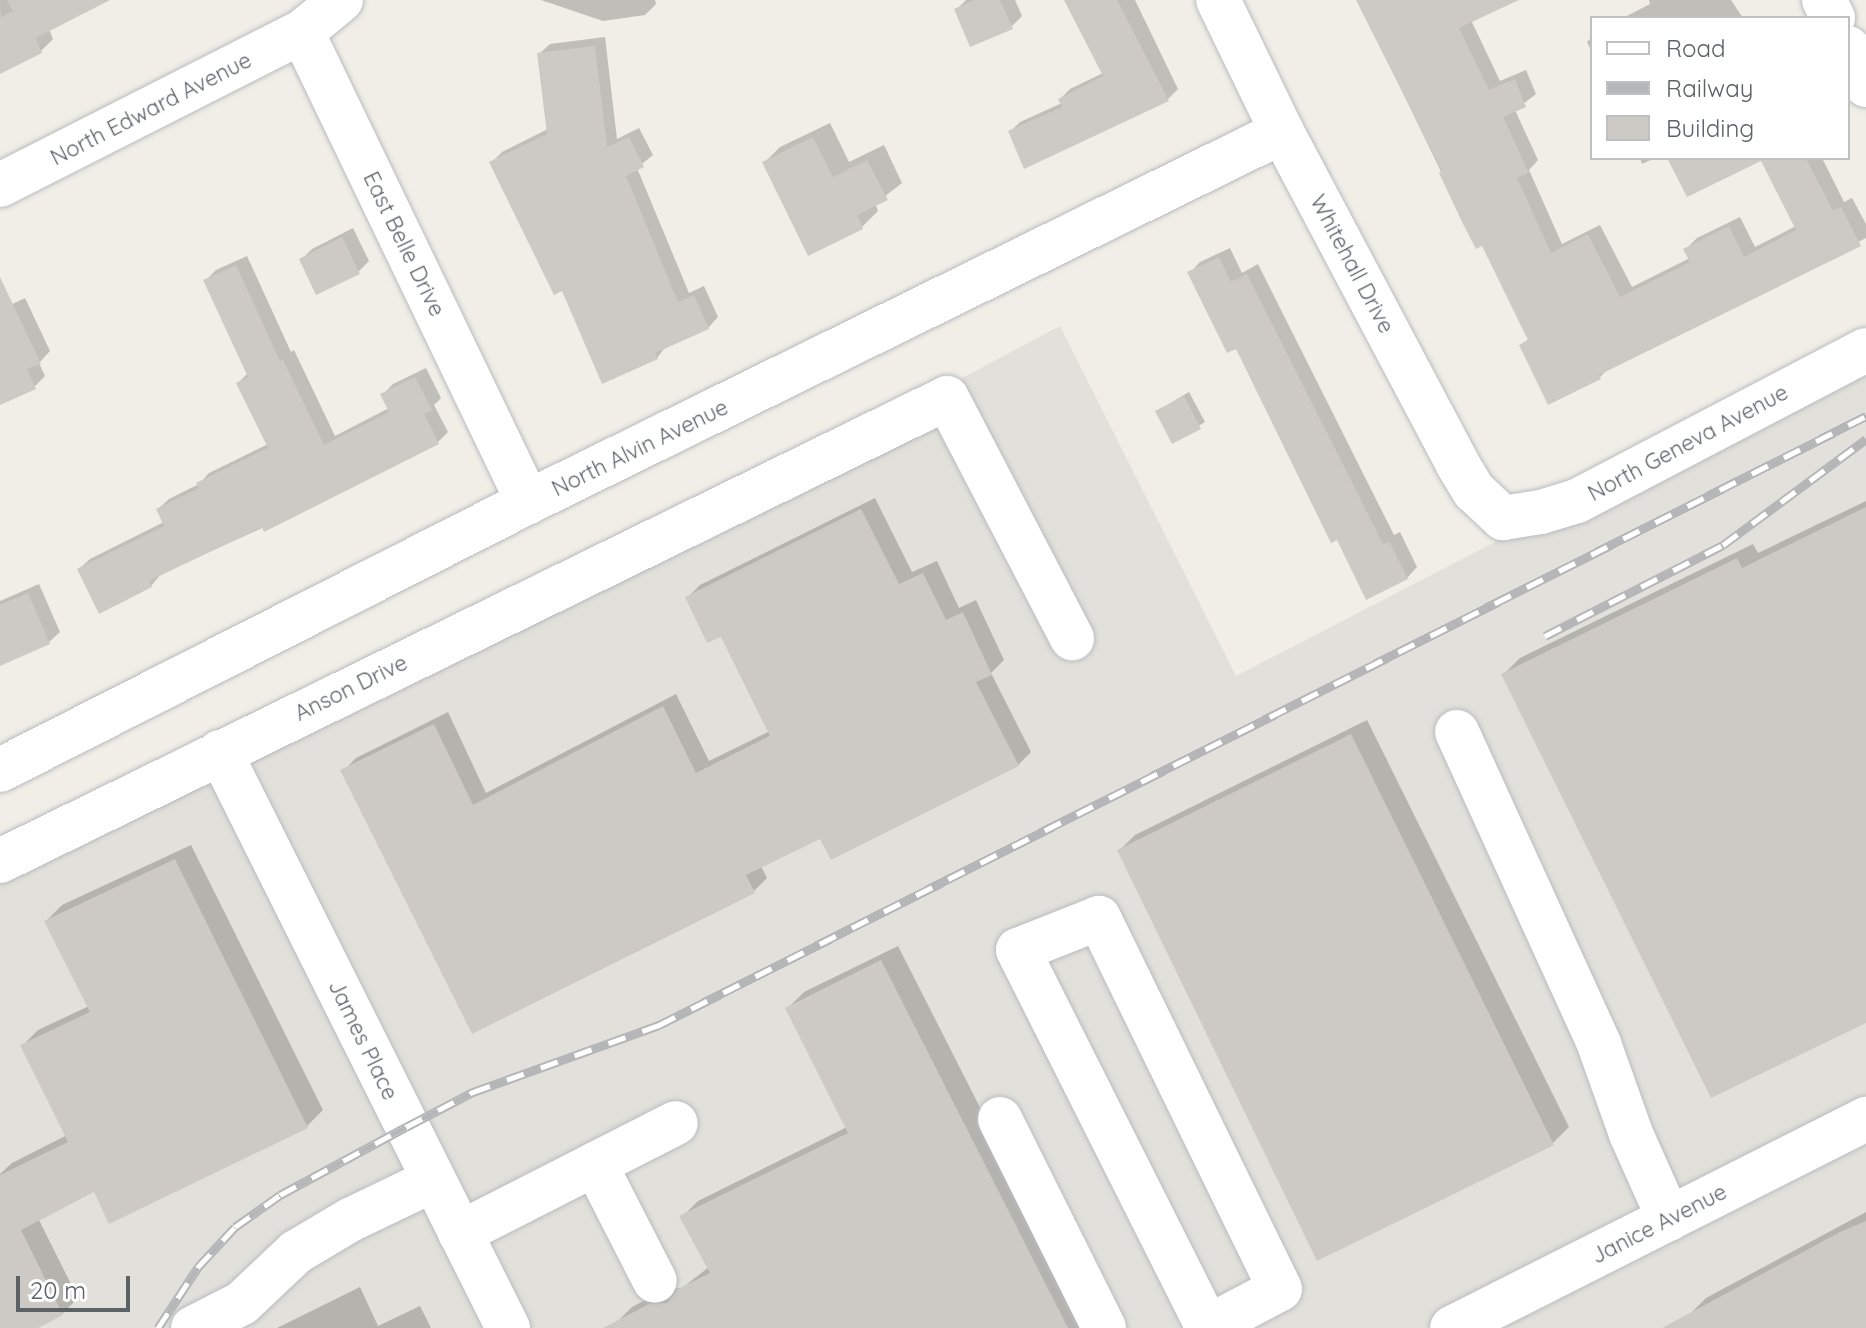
<!DOCTYPE html>
<html>
<head>
<meta charset="utf-8">
<style>
  body { margin:0 }
  #map { position:relative; width:1866px; height:1328px; overflow:hidden; background:#f0eee6; font-family:Quicksand,sans-serif }
  div>[style] { position:absolute }
  [style*='--x'] { left:calc(var(--x)*1px); top:calc(var(--y)*1px); width:calc(var(--w)*1px); rotate:calc(var(--a)*1deg) }
  .industrial>* { inset:0; background:#e1e0da }
  .shadow>* { inset:0; background:#0003 }
  .building>* { inset:0; background:#cdcac5 }
  .roads { filter:drop-shadow(0 0 2px #b8bcc0) drop-shadow(0 0 2px #b8bcc0) }
  .minor>* { height:44px; margin:-22px; padding:0 22px; transform-origin:22px; border-radius:22px; background:#fff }
  .rail>* { height:9px; margin-top:-4.5px; transform-origin:0; background:repeating-linear-gradient(90deg,#fff 0 18px,#b5b6b7 0 36px); box-sizing:border-box; border-block:2px solid #b5b6b7 }
  span { translate:-50% -50%; white-space:nowrap; text-align:center; line-height:1.15; -webkit-text-stroke:6px #fff; paint-order:stroke }
  .street-label { font-size:22px; color:#5d6267 }
  .legend { position:absolute; left:1590px; top:16px; width:260px; height:144px; box-sizing:border-box; background:#fff; border:2px solid #bec0c2; margin:0; padding:10px 14px; list-style:none; font-size:24px; color:#5d6267 }
  .legend li { display:flex; align-items:center; gap:16px; height:40px }
  .legend b { width:40px; border:2px solid #bec0c2 }
  .scale { position:absolute; left:16px; top:1276px; width:114px; height:36px; box-sizing:border-box; border:4px solid #5d6267; border-top:0; padding-left:10px; font-size:24px; line-height:28px; white-space:nowrap; color:#5d6267; -webkit-text-stroke:6px #fff; paint-order:stroke }
</style>
</head>
<body>
<div id="map">
  <div class="industrial">
    <i style="clip-path:polygon(1060px 326px,1236px 676px,1866px 350px,1866px 1328px,0 1328px,0 861px,703px 516px)"></i>
  </div>
  <div class="shadow">
    <i style="clip-path:polygon(0 0,106px 0,49px 29px,53px 39px,41px 51px,1px 71px)"></i>
    <i style="clip-path:polygon(541px 0,655px 0,656px 4px,645px 15px,603px 21px)"></i>
    <i style="clip-path:polygon(966px 0,1015px 0,1022px 16px,1011px 27px,956px 10px)"></i>
    <i style="clip-path:polygon(1067px 0,1135px 0,1178px 89px,1168px 99px,1010px 132px,1020px 122px,1062px 103px,1060px 99px,1070px 89px,1103px 73px)"></i>
    <i style="clip-path:polygon(1358px 0,1500px 0,1471px 20px,1500px 81px,1526px 70px,1536px 94px,1515px 110px,1538px 160px,1529px 170px,1562px 244px,1600px 225px,1632px 287px,1690px 258px,1686px 249px,1697px 238px,1740px 217px,1755px 247px,1796px 226px,1764px 158px,1822px 158px,1844px 202px,1852px 198px,1866px 224px,1866px 238px,1608px 369px,1600px 377px,1521px 346px,1529px 338px,1483px 243px,1477px 246px)"></i>
    <i style="clip-path:polygon(1649px 0,1731px 0,1743px 18px,1623px 18px,1650px 4px)"></i>
    <i style="clip-path:polygon(605px 37px,617px 139px,639px 128px,653px 155px,637px 168px,689px 293px,704px 286px,718px 317px,708px 328px,667px 345px,657px 358px,603px 382px,563px 289px,491px 163px,502px 152px,548px 129px,539px 54px,550px 44px)"></i>
    <i style="clip-path:polygon(1592px 37px,1592px 52px,1587px 42px)"></i>
    <i style="clip-path:polygon(830px 123px,849px 162px,884px 145px,902px 183px,875px 204px,878px 211px,862px 227px,808px 253px,764px 163px,780px 147px)"></i>
    <i style="clip-path:polygon(1640px 158px,1655px 158px,1642px 164px)"></i>
    <i style="clip-path:polygon(353px 228px,369px 261px,358px 272px,301px 260px,312px 249px)"></i>
    <i style="clip-path:polygon(1230px 248px,1242px 273px,1258px 264px,1394px 535px,1400px 532px,1417px 567px,1407px 578px,1237px 346px,1190px 273px,1200px 262px)"></i>
    <i style="clip-path:polygon(247px 256px,291px 352px,294px 350px,335px 436px,389px 408px,383px 394px,393px 384px,426px 368px,441px 398px,434px 405px,448px 432px,438px 442px,328px 498px,161px 574px,151px 586px,79px 569px,90px 559px,164px 522px,158px 509px,169px 499px,199px 484px,209px 473px,268px 444px,238px 383px,248px 373px,205px 281px,216px 270px)"></i>
    <i style="clip-path:polygon(25px 298px,50px 351px,39px 363px,45px 376px,34px 387px,0 403px,0 310px)"></i>
    <i style="clip-path:polygon(1189px 392px,1205px 422px,1173px 441px,1157px 411px)"></i>
    <i style="clip-path:polygon(875px 498px,912px 572px,937px 561px,959px 608px,976px 600px,1004px 660px,991px 673px,1031px 752px,1018px 765px,821px 836px,761px 866px,767px 878px,754px 891px,343px 771px,356px 758px,448px 712px,486px 793px,676px 694px,709px 761px,770px 731px,722px 634px,687px 598px,700px 585px)"></i>
    <i style="clip-path:polygon(1866px 501px,1866px 1021px,1504px 674px,1520px 658px,1753px 544px,1758px 553px)"></i>
    <i style="clip-path:polygon(39px 584px,60px 632px,49px 642px,0 664px,0 601px)"></i>
    <i style="clip-path:polygon(1367px 720px,1569px 1127px,1553px 1143px,1119px 851px,1135px 835px)"></i>
    <i style="clip-path:polygon(191px 845px,323px 1110px,307px 1126px,110px 1222px,95px 1190px,38px 1218px,78px 1298px,62px 1314px,33px 1328px,0 1328px,0 1174px,12px 1163px,67px 1135px,22px 1046px,38px 1030px,89px 1006px,46px 921px,62px 905px)"></i>
    <i style="clip-path:polygon(898px 946px,1092px 1328px,618px 1328px,616px 1323px,632px 1307px,666px 1289px,682px 1288px,709px 1267px,682px 1217px,698px 1201px,847px 1127px,788px 1008px,804px 992px)"></i>
    <i style="clip-path:polygon(1866px 1212px,1866px 1328px,1697px 1328px,1690px 1314px,1706px 1298px)"></i>
    <i style="clip-path:polygon(360px 1287px,378px 1326px,420px 1306px,431px 1328px,277px 1328px)"></i>
  </div>
  <div class="building">
    <i style="clip-path:polygon(7px 0,110px 0,36px 38px,42px 53px,0 74px,0 18px,13px 11px)"></i>
    <i style="clip-path:polygon(975px 0,1000px 0,1013px 29px,970px 47px,954px 9px)"></i>
    <i style="clip-path:polygon(1064px 0,1117px 0,1169px 101px,1024px 169px,1008px 131px,1062px 107px,1058px 99px,1103px 76px)"></i>
    <i style="clip-path:polygon(1356px 0,1519px 0,1459px 28px,1489px 90px,1515px 79px,1526px 107px,1503px 117px,1529px 173px,1517px 178px,1551px 253px,1588px 234px,1620px 297px,1690px 262px,1683px 249px,1729px 226px,1744px 257px,1796px 230px,1761px 161px,1687px 197px,1667px 158px,1806px 158px,1833px 211px,1841px 207px,1861px 246px,1599px 375px,1601px 379px,1548px 405px,1519px 345px,1528px 340px,1482px 246px,1476px 249px,1463px 224px,1439px 173px,1442px 171px)"></i>
    <i style="clip-path:polygon(595px 46px,607px 147px,629px 137px,644px 167px,626px 176px,678px 302px,694px 295px,709px 329px,655px 353px,658px 359px,602px 384px,562px 291px,554px 295px,489px 162px,547px 134px,537px 53px)"></i>
    <i style="clip-path:polygon(813px 137px,833px 177px,867px 160px,888px 200px,857px 215px,863px 229px,808px 256px,762px 162px)"></i>
    <i style="clip-path:polygon(342px 237px,360px 274px,316px 295px,299px 259px)"></i>
    <i style="clip-path:polygon(1219px 257px,1231px 282px,1247px 274px,1383px 544px,1389px 541px,1408px 579px,1366px 600px,1337px 540px,1331px 543px,1236px 349px,1227px 353px,1187px 272px)"></i>
    <i style="clip-path:polygon(236px 265px,280px 361px,283px 360px,324px 445px,389px 412px,380px 394px,415px 377px,432px 410px,424px 414px,439px 444px,264px 532px,262px 527px,149px 581px,152px 587px,99px 614px,77px 569px,164px 526px,156px 509px,199px 488px,196px 483px,268px 448px,236px 383px,248px 377px,203px 280px)"></i>
    <i style="clip-path:polygon(0 277px,41px 364px,27px 369px,36px 389px,0 405px)"></i>
    <i style="clip-path:polygon(1184px 396px,1201px 429px,1172px 444px,1155px 411px)"></i>
    <i style="clip-path:polygon(1866px 507px,1866px 1023px,1711px 1098px,1501px 674px,1737px 558px,1742px 568px)"></i>
    <i style="clip-path:polygon(861px 509px,899px 584px,923px 573px,946px 620px,963px 612px,992px 675px,976px 682px,1019px 766px,831px 860px,820px 839px,746px 875px,755px 893px,472px 1034px,340px 770px,434px 724px,473px 805px,663px 706px,696px 773px,770px 736px,721px 637px,707px 643px,685px 597px)"></i>
    <i style="clip-path:polygon(28px 593px,50px 644px,0 666px,0 605px)"></i>
    <i style="clip-path:polygon(1351px 734px,1554px 1145px,1317px 1261px,1117px 850px)"></i>
    <i style="clip-path:polygon(175px 859px,308px 1128px,109px 1224px,94px 1192px,21px 1230px,63px 1315px,38px 1328px,0 1328px,0 1175px,68px 1142px,20px 1045px,90px 1012px,44px 921px)"></i>
    <i style="clip-path:polygon(881px 960px,1068px 1328px,603px 1328px,649px 1304px,667px 1303px,678px 1289px,710px 1273px,679px 1216px,848px 1133px,785px 1008px)"></i>
    <i style="clip-path:polygon(1866px 1221px,1866px 1328px,1662px 1328px,1840px 1232px)"></i>
  </div>
  <div class="roads">
    <div class="minor">
      <i style="--x:341;--y:0;--w:50;--a:140.6"></i>
      <i style="--x:302;--y:32;--w:522;--a:64.32"></i>
      <i style="--x:1218;--y:0;--w:147;--a:64.1"></i>
      <i style="--x:1282;--y:132;--w:374;--a:62.1"></i>
      <i style="--x:1457;--y:463;--w:33;--a:59"></i>
      <i style="--x:1474;--y:491;--w:40;--a:43"></i>
      <i style="--x:1503;--y:518;--w:38;--a:-9"></i>
      <i style="--x:1541;--y:512;--w:38;--a:-17"></i>
      <i style="--x:1577;--y:501;--w:326;--a:-27.6"></i>
      <i style="--x:1824;--y:0;--w:20;--a:63"></i>
      <i style="--x:1848;--y:48;--w:41;--a:64.1"></i>
      <i style="--x:0;--y:185;--w:339;--a:-26.9"></i>
      <i style="--x:1457;--y:732;--w:343;--a:65.5"></i>
      <i style="--x:1599;--y:1044;--w:96;--a:70.4"></i>
      <i style="--x:1631;--y:1134;--w:93;--a:65.9"></i>
      <i style="--x:220;--y:752;--w:644;--a:63.43"></i>
      <i style="--x:0;--y:770;--w:592;--a:-26.91"></i>
      <i style="--x:528;--y:502;--w:840;--a:-26.14"></i>
      <i style="--x:0;--y:861;--w:1054;--a:-26.05"></i>
      <i style="--x:947;--y:398;--w:271;--a:62.5"></i>
      <i style="--x:1000;--y:1119;--w:233;--a:63.5"></i>
      <i style="--x:595;--y:1164;--w:131;--a:62.9"></i>
      <i style="--x:460;--y:1233;--w:242;--a:-27"></i>
      <i style="--x:1208;--y:1327;--w:81;--a:-27.8"></i>
      <i style="--x:1280;--y:1289;--w:413;--a:-116"></i>
      <i style="--x:1099;--y:918;--w:87;--a:158.4"></i>
      <i style="--x:1018;--y:950;--w:422;--a:63.3"></i>
      <i style="--x:1208;--y:1327;--w:1;--a:90"></i>
      <i style="--x:193;--y:1328;--w:55;--a:-27"></i>
      <i style="--x:242;--y:1303;--w:74;--a:-43.4"></i>
      <i style="--x:296;--y:1252;--w:63;--a:-30.7"></i>
      <i style="--x:350;--y:1220;--w:92;--a:-25.7"></i>
      <i style="--x:1452;--y:1328;--w:464;--a:-26.8"></i>
    </div>
  </div>
  <div class="rail">
    <i style="--x:1545;--y:636;--w:200;--a:-27.1"></i>
    <i style="--x:1723;--y:545;--w:178;--a:-36.5"></i>
    <i style="--x:158;--y:1328;--w:73;--a:-56.7"></i>
    <i style="--x:198;--y:1267;--w:54;--a:-47.2"></i>
    <i style="--x:235;--y:1227;--w:55;--a:-35.4"></i>
    <i style="--x:280;--y:1195;--w:143;--a:-28.4"></i>
    <i style="--x:406;--y:1127;--w:76;--a:-27.6"></i>
    <i style="--x:473;--y:1092;--w:198;--a:-19.8"></i>
    <i style="--x:659;--y:1025;--w:1352;--a:-26.77"></i>
  </div>
  <div class="street-label">
    <span style="left:151px;top:109px;rotate:-27deg">North Edward Avenue</span>
    <span style="left:404px;top:244px;rotate:64deg">East Belle Drive</span>
    <span style="left:1352px;top:264px;rotate:62deg">Whitehall Drive</span>
    <span style="left:1688px;top:443px;rotate:-28deg">North Geneva Avenue</span>
    <span style="left:640px;top:448px;rotate:-26deg">North Alvin Avenue</span>
    <span style="left:351px;top:688px;rotate:-26deg">Anson Drive</span>
    <span style="left:363px;top:1040px;rotate:64deg">James Place</span>
    <span style="left:1659px;top:1224px;rotate:-27deg">Janice Avenue</span>
  </div>
  <ul class="legend">
  <li><b style="height:10px;background:#fff"></b>Road</li>
  <li><b style="height:10px;background:#b5b6b7"></b>Railway</li>
  <li><b style="height:22px;background:#cdcac5"></b>Building</li>
  </ul>
  <div class="scale">20 m</div>
</div>
</body>
</html>
